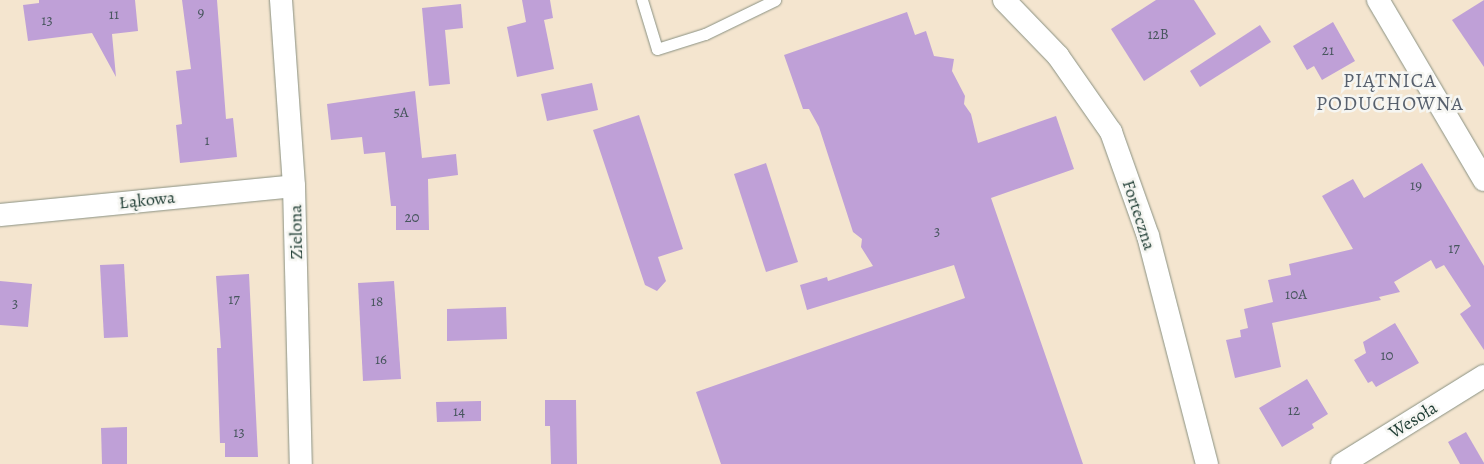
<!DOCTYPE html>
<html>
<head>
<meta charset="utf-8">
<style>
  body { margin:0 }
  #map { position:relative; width:1484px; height:464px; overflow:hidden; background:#f4e5cf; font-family:Alegreya,serif }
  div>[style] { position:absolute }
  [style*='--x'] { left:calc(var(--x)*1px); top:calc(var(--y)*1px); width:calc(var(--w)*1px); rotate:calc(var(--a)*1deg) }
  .building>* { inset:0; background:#bfa0d7 }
  .roads { filter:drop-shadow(0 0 1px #8a9182) drop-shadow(0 0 1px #8a9182) }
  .lane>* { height:11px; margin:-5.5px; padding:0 5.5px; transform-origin:5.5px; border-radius:5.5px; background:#fff }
  .street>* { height:22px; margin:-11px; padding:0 11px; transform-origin:11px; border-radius:11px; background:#fff }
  span { translate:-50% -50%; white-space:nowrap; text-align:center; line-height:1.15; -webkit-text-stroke:5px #f6f6f2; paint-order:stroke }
  .number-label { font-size:15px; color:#47565d }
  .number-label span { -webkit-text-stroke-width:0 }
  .street-label { font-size:18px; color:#1f3d34 }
  .quarter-label { font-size:20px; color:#57606d; letter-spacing:1px }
</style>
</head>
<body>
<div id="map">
  <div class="building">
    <i style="clip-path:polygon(39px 0,135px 0,138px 31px,112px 34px,116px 77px,92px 33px,28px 41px,23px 5px,39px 3px)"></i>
    <i style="clip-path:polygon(182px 0,217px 0,226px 119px,233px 118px,237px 157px,180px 163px,176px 125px,182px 124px,176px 71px,191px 69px)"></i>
    <i style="clip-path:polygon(522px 0,550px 0,553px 18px,544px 20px,554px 69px,517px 77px,507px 27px,526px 22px)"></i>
    <i style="clip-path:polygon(1156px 0,1194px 0,1216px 34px,1144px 81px,1111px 29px)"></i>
    <i style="clip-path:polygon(1484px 0,1484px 67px,1452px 20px)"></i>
    <i style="clip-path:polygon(461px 4px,463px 28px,445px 30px,450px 84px,429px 86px,422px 8px)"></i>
    <i style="clip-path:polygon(907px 12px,915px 35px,926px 31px,934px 56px,954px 59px,952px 71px,965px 96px,964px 104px,971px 114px,978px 143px,1056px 116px,1074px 169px,991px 198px,1083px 464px,721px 464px,696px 392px,965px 298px,954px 265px,807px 310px,800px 285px,827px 277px,828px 281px,873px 266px,861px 247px,862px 239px,853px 232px,819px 127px,809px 109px,803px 109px,784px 55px)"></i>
    <i style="clip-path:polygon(1333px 22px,1355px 61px,1322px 80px,1314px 66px,1307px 70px,1293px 46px)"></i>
    <i style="clip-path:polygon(1260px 25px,1271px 42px,1200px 87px,1190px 71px)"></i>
    <i style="clip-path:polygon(592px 83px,598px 110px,547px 121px,541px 94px)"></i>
    <i style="clip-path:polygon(415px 91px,422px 158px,456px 154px,458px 175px,428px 179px,429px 230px,396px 230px,396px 206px,391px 206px,385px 152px,364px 154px,362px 137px,331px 140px,327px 104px)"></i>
    <i style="clip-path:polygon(639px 115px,683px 249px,658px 257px,666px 281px,657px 291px,645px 285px,593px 130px)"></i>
    <i style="clip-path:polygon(766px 163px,798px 262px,766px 272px,734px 174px)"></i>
    <i style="clip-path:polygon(1422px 163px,1484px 266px,1484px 350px,1460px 314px,1471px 306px,1444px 265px,1436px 269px,1431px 260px,1394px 282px,1400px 292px,1379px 297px,1381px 300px,1272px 323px,1281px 367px,1235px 378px,1226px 340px,1241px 337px,1240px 330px,1248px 328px,1244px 309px,1273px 302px,1268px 280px,1291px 275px,1289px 264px,1353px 249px,1322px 196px,1353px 179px,1364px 198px)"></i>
    <i style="clip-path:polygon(124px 264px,128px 337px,104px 338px,100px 265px)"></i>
    <i style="clip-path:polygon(249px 274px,258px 457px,225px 457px,225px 443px,220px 443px,217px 348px,221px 348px,216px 276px)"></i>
    <i style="clip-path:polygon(0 281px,32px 284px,28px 327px,0 325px)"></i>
    <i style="clip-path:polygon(394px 281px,401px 379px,363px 381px,358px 283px)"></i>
    <i style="clip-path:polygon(506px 307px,507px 339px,447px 341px,447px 309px)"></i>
    <i style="clip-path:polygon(1395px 323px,1419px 363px,1376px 387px,1372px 381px,1368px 383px,1354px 360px,1366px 353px,1363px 342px)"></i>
    <i style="clip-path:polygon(1307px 379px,1328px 414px,1312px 424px,1314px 428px,1282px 447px,1259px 408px)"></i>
    <i style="clip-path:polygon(545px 400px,576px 400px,577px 464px,551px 464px,550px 426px,545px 426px)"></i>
    <i style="clip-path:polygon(481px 401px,481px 421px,437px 422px,436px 402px)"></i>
    <i style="clip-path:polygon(127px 427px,127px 464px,102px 464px,101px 428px)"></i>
    <i style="clip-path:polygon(1466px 432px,1484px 463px,1484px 464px,1460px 464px,1448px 442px)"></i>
  </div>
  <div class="roads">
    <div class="lane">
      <i style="--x:642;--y:0;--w:51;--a:73"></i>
      <i style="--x:657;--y:49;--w:50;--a:-17.4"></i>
      <i style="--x:705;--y:34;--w:78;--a:-25.9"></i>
    </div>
    <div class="street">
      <i style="--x:281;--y:0;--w:186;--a:86"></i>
      <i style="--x:294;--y:186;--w:278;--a:88.6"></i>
      <i style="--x:1004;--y:0;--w:78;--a:46"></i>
      <i style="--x:1058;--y:56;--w:93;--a:55.1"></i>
      <i style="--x:1111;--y:132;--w:110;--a:70.4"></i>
      <i style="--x:1148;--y:236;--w:236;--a:75.5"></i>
      <i style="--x:1378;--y:0;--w:209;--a:59.5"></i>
      <i style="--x:0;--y:215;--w:295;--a:-5.6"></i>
      <i style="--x:1342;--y:464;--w:167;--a:-31.8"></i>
    </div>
  </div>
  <div class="number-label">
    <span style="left:201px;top:13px">9</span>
    <span style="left:114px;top:15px">11</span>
    <span style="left:47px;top:21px">13</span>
    <span style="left:1158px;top:35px">12B</span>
    <span style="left:1328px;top:51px">21</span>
    <span style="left:401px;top:113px">5A</span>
    <span style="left:207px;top:141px">1</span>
    <span style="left:1416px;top:186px">19</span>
    <span style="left:412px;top:218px">20</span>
    <span style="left:937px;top:232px">3</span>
    <span style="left:1454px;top:249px">17</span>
    <span style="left:1296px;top:295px">10A</span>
    <span style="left:234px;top:300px">17</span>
    <span style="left:377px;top:302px">18</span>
    <span style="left:15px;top:304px">3</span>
    <span style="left:1387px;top:356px">10</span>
    <span style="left:381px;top:360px">16</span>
    <span style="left:1294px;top:411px">12</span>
    <span style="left:459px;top:412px">14</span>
    <span style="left:239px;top:433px">13</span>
  </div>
  <div class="street-label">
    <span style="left:147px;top:200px;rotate:-6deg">Łąkowa</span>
    <span style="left:1139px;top:215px;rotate:72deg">Forteczna</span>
    <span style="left:296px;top:232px;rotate:-91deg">Zielona</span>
    <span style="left:1413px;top:420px;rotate:-32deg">Wesoła</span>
  </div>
  <div class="quarter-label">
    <span style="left:1390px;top:92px">PIĄTNICA<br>PODUCHOWNA</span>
  </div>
</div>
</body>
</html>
